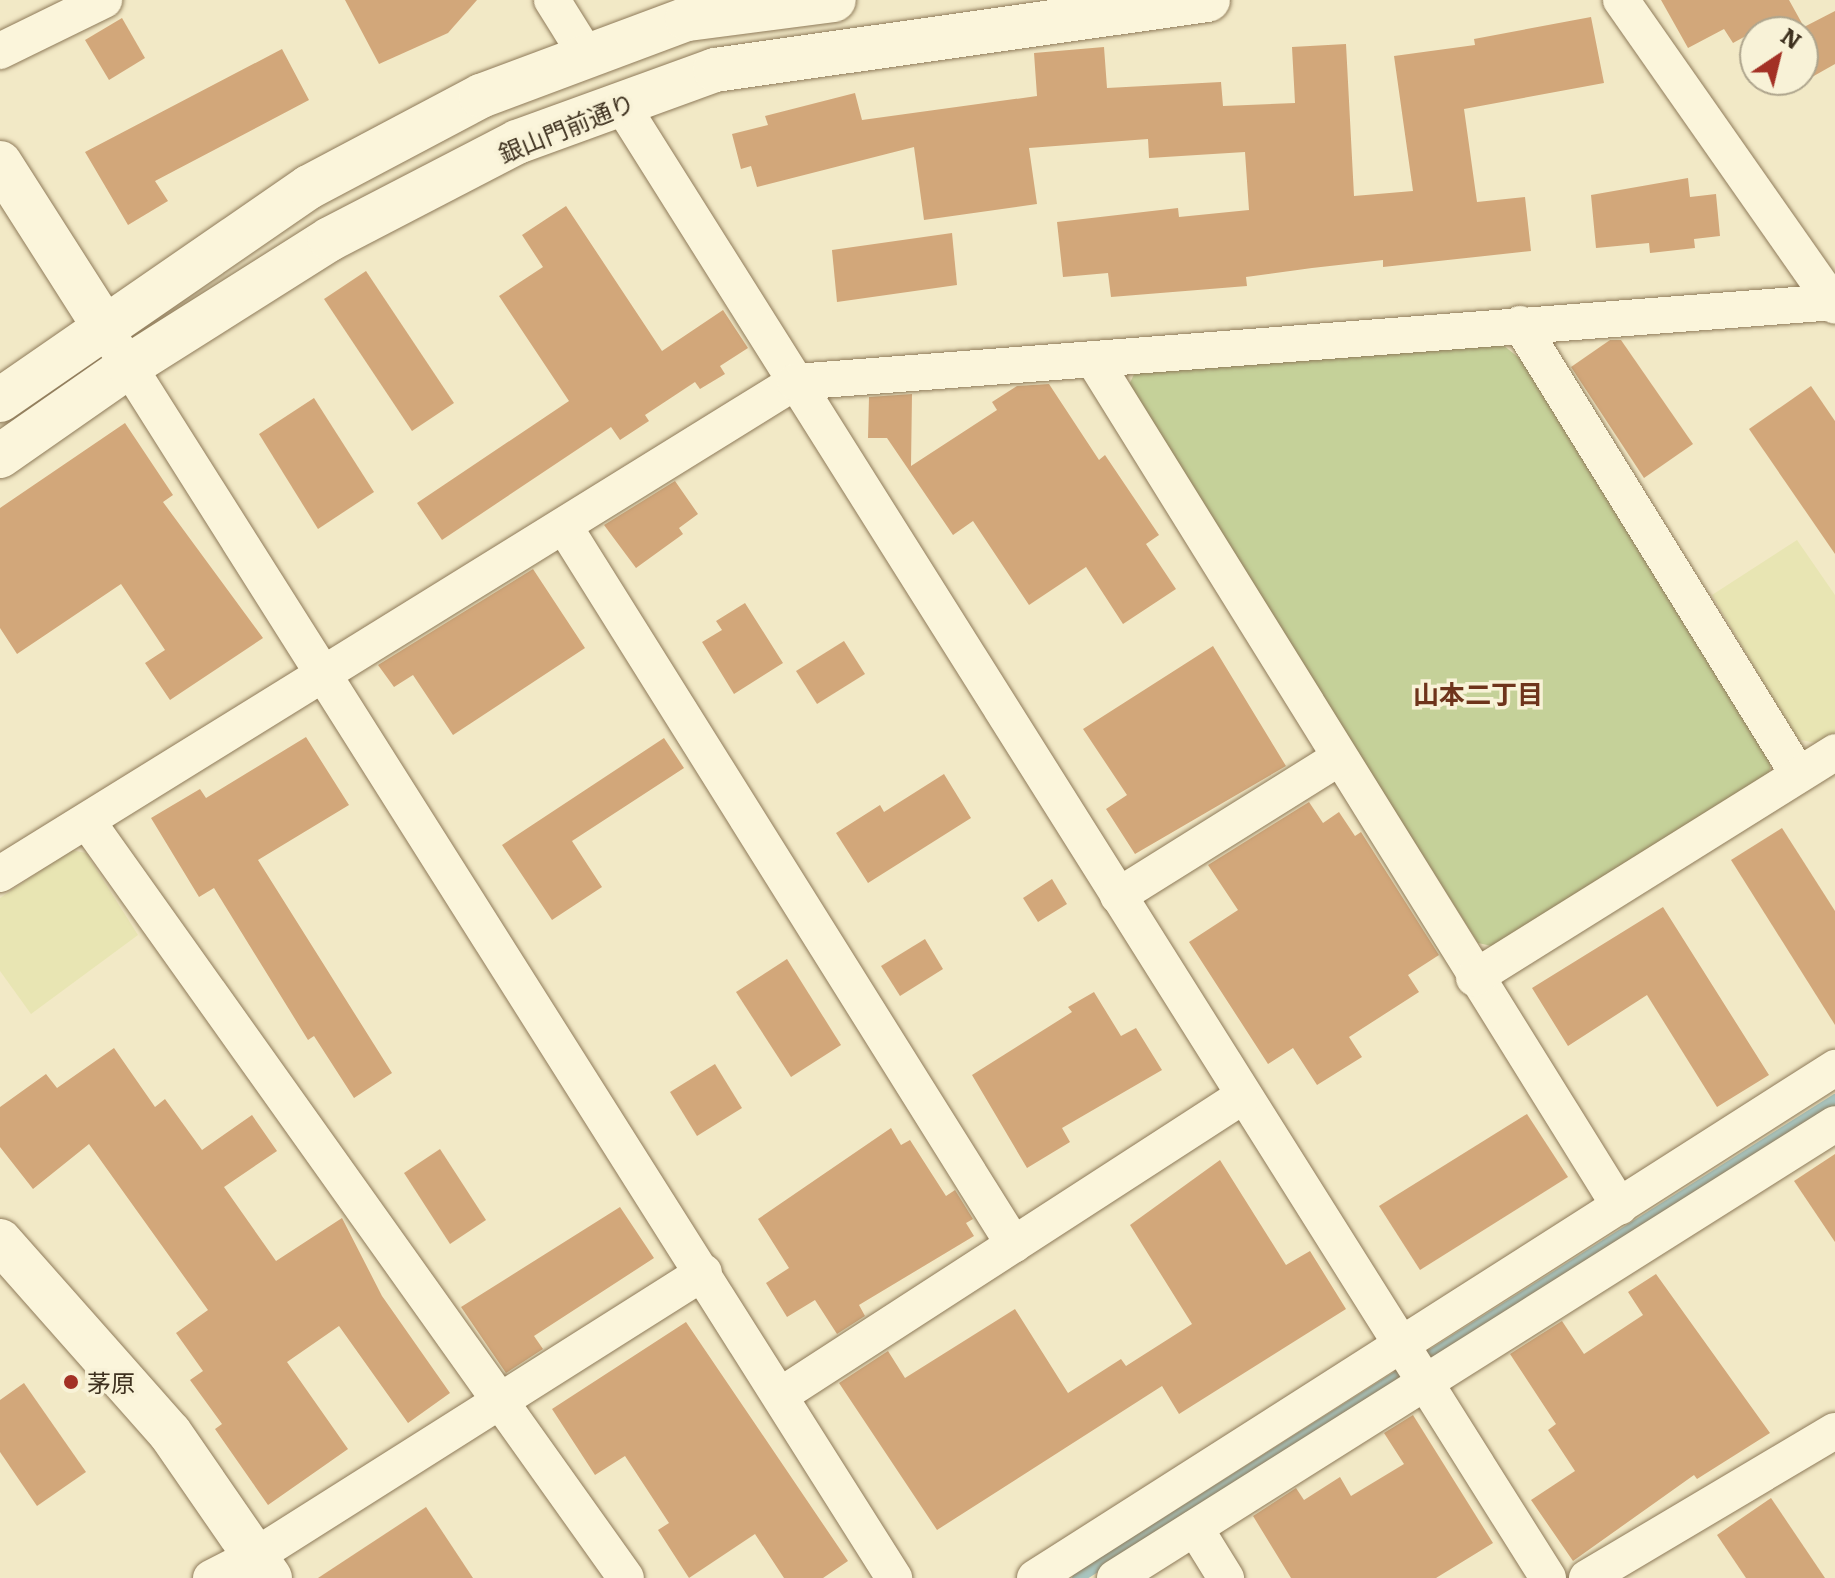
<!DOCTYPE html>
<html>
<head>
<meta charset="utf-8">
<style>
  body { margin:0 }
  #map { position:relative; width:1835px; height:1578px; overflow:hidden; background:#f2e9c6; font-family:Literata,"Noto Sans JP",serif }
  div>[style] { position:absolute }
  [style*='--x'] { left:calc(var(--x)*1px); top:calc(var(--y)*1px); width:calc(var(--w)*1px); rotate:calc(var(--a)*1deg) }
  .farmland>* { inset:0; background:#e8e5b3 }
  .green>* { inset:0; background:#c5d199 }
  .stream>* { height:11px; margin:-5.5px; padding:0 5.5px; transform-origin:5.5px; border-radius:5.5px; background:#a8c5bf }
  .building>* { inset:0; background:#d2a77a }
  .roads { filter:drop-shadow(0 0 2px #8f7b5a) drop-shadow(0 0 2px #8f7b5a) }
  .minor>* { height:36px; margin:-18px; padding:0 18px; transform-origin:18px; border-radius:18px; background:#fbf5db }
  .tertiary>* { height:44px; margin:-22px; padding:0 22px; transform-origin:22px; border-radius:22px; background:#fbf5db }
  .dots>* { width:22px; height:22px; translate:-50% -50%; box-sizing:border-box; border:4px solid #f8f2d7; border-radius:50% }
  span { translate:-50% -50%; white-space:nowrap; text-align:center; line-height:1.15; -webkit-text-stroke:7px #f8f2d7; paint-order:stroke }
  .street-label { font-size:24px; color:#3e311f }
  .poi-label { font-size:24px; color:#3e311f }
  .left { translate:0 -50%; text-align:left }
  .neighbourhood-label { font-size:26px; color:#6e341b; font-weight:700 }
  .north { position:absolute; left:1739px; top:16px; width:80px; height:80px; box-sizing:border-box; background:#f8f2d7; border:2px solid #aea58d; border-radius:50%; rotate:35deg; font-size:22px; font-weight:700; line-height:32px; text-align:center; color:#3e311f }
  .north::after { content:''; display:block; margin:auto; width:28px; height:36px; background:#a33125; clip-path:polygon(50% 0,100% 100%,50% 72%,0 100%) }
</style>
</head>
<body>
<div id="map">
  <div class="farmland">
    <i style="clip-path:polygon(1797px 540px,1835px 595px,1835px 732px,1816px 743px,1796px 739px,1712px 595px)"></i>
    <i style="clip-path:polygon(71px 850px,86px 853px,138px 935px,31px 1014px,0 971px,0 898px)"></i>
  </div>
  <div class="green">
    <i style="clip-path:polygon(1503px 345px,1524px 362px,1772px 755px,1769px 774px,1496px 947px,1478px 943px,1128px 387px,1136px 370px)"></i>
  </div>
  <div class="stream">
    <i style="--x:1077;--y:1578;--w:897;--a:-32.29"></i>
  </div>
  <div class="building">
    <i style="clip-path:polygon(345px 0,477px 0,448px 33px,379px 64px)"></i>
    <i style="clip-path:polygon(1661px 0,1789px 0,1804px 27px,1835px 11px,1835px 64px,1812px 77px,1803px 61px,1803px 32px,1753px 32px,1733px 43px,1724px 29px,1688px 48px)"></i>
    <i style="clip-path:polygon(1591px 17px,1604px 83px,1464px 109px,1477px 202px,1525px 197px,1531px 251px,1383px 267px,1383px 260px,1312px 268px,1246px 277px,1247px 286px,1111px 297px,1108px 273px,1063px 277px,1057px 222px,1178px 208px,1179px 217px,1249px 210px,1245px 152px,1149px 158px,1148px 139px,1029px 148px,1037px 204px,924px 220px,914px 147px,757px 187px,751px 166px,741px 169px,732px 134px,768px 125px,765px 116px,855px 93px,862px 120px,1037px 96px,1034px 53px,1104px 47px,1107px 88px,1221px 82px,1223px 106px,1295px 103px,1292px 47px,1346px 44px,1354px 196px,1413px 191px,1394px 56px,1475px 45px,1474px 39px)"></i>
    <i style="clip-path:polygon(122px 18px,145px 58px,109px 80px,85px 40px)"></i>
    <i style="clip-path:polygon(282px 49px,309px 100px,155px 181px,168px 201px,128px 225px,85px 152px)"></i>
    <i style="clip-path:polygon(1688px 178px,1690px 197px,1716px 194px,1720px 236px,1694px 239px,1695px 248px,1650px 253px,1649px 243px,1596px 248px,1591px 195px)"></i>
    <i style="clip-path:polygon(566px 206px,662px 351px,723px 310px,748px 348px,720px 366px,725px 374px,700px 389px,695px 382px,645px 415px,649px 421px,620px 440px,611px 427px,442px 540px,417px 503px,569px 401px,499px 296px,543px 267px,522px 235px)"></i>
    <i style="clip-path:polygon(952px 233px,957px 285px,837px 302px,832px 250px)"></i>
    <i style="clip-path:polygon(366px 271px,454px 403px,412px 431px,324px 299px)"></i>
    <i style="clip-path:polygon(1610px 340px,1621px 340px,1693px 444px,1644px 478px,1571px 367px)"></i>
    <i style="clip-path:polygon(1049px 384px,1099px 460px,1105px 455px,1159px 535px,1146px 544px,1176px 589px,1123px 624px,1086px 567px,1029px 605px,973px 521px,953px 535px,887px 438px,868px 438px,869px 397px,912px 394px,911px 466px,997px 410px,992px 402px,1017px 386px)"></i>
    <i style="clip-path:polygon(1811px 386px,1835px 421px,1835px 554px,1749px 429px)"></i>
    <i style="clip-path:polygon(314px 398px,374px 492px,318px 529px,259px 434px)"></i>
    <i style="clip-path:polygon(125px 423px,173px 495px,163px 502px,263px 638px,170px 700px,145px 663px,165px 650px,121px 584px,17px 654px,0 628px,0 508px)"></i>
    <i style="clip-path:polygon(675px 481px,698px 514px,679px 528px,683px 534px,636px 568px,604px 525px)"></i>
    <i style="clip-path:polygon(533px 569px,585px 648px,453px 735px,413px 675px,394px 687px,378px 665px)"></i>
    <i style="clip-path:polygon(745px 603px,783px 663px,734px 694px,702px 642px,722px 630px,716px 621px)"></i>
    <i style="clip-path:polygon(844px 641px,865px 674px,817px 704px,796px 671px)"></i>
    <i style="clip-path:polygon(1213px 646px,1286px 766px,1135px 854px,1106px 809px,1127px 795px,1083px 729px)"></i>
    <i style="clip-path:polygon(306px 737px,349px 805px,258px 860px,392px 1073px,354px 1098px,314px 1036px,308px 1040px,214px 888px,199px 897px,151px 818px,200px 789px,206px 798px)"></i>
    <i style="clip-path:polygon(664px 738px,684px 768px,572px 841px,602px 887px,552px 920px,502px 845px)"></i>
    <i style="clip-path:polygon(944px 774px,971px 818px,868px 883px,836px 833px,880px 805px,884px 812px)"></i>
    <i style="clip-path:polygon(1309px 802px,1323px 823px,1339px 812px,1355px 836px,1361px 832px,1439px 955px,1408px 975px,1419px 992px,1349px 1037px,1362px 1057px,1317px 1085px,1293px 1048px,1268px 1064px,1189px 942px,1238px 910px,1208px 865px)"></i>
    <i style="clip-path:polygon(1782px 828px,1835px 911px,1835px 1025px,1731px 860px)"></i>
    <i style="clip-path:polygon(1052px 879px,1067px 904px,1038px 922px,1023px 898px)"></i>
    <i style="clip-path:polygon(1663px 907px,1769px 1075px,1717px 1107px,1647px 995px,1568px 1046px,1532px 988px)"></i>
    <i style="clip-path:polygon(925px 939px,943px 969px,900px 996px,881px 966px)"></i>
    <i style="clip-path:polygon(787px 959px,841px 1045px,791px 1077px,736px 992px)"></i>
    <i style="clip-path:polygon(1094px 992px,1121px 1036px,1136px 1028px,1162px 1070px,1062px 1128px,1070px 1142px,1027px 1168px,972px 1075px,1072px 1012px,1068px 1007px)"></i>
    <i style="clip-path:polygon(114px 1048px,155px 1107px,165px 1099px,202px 1150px,252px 1115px,277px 1151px,224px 1187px,276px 1261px,342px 1218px,382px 1296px,450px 1393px,408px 1423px,339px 1326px,287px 1362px,348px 1449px,268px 1505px,215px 1429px,222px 1424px,190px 1380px,203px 1371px,176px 1333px,208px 1310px,89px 1144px,33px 1189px,0 1147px,0 1107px,46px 1074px,57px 1088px)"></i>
    <i style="clip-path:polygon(715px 1064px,742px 1108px,697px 1136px,670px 1092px)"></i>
    <i style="clip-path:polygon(1527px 1114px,1568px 1177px,1420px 1270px,1379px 1206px)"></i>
    <i style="clip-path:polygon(891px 1128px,901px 1145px,910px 1140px,946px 1196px,955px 1190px,973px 1219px,966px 1223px,974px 1236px,859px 1305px,865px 1316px,837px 1334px,815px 1300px,787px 1317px,766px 1283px,789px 1268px,758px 1219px)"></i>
    <i style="clip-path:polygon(440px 1149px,486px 1220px,450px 1244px,404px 1173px)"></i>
    <i style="clip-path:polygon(1835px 1154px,1835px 1242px,1794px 1181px)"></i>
    <i style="clip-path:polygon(1220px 1160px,1286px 1265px,1310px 1251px,1346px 1309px,1179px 1414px,1162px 1386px,937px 1530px,839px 1383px,888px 1351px,905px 1378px,1015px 1309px,1068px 1393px,1121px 1359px,1126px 1366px,1192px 1324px,1130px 1225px)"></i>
    <i style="clip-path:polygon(620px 1207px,654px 1258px,534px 1336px,543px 1349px,506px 1373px,461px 1307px)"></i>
    <i style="clip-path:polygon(1656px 1274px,1770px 1433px,1697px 1479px,1694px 1475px,1573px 1561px,1531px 1500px,1575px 1471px,1548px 1430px,1556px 1424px,1510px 1354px,1562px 1321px,1584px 1354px,1643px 1315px,1628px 1292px)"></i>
    <i style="clip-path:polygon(686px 1322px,848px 1561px,823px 1578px,784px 1578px,755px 1534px,689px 1578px,658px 1530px,669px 1523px,625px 1456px,595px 1475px,552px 1409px)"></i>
    <i style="clip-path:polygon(24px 1383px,86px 1472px,37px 1506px,0 1452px,0 1400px)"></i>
    <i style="clip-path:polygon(1413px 1415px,1493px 1543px,1436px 1578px,1291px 1578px,1253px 1516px,1296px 1488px,1304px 1500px,1340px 1477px,1351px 1496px,1404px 1464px,1384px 1433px)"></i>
    <i style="clip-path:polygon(1771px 1498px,1825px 1578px,1746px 1578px,1717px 1535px)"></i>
    <i style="clip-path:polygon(426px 1507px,473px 1578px,318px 1578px)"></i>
  </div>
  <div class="roads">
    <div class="minor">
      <i style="--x:552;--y:0;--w:66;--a:58"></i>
      <i style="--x:1621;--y:0;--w:373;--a:55"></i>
      <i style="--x:0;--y:51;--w:116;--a:-26.1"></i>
      <i style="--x:621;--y:104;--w:1741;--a:57.83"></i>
      <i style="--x:1520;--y:324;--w:529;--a:58.29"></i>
      <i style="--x:114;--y:343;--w:1461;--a:57.72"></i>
      <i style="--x:1093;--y:359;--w:998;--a:58.14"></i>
      <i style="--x:564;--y:526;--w:848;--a:57.96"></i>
      <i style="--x:87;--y:821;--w:929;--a:54.55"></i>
      <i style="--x:0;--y:874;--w:935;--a:-31.75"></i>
      <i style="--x:795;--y:382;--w:1043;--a:-4.4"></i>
      <i style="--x:1118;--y:896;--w:261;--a:-32"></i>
      <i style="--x:1474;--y:978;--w:426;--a:-32"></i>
      <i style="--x:781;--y:1395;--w:550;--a:-32.91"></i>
      <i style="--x:1195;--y:1528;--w:59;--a:58.2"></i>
      <i style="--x:211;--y:1578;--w:49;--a:-26.6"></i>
      <i style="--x:255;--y:1556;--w:531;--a:-32.31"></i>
      <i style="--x:1035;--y:1578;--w:949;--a:-32.52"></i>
      <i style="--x:1115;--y:1578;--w:851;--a:-32.23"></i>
      <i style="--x:1587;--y:1578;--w:288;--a:-30.7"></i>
    </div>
    <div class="tertiary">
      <i style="--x:0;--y:163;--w:196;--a:57.5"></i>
      <i style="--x:0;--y:400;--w:375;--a:-34.6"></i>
      <i style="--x:309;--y:187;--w:195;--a:-27.9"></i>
      <i style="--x:481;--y:96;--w:220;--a:-20.5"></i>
      <i style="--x:687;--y:19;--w:148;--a:-7.4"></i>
      <i style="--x:0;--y:456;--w:157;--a:-34.9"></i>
      <i style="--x:129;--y:366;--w:238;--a:-32.3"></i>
      <i style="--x:330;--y:239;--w:211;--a:-27.4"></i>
      <i style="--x:517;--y:142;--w:211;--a:-20"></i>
      <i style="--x:715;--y:70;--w:498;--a:-8.1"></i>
      <i style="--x:0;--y:1241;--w:256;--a:48.5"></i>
      <i style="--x:170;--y:1433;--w:176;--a:55.4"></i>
    </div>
  </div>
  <div class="dots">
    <i style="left:71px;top:1382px;background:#a33125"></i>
  </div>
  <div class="street-label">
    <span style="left:566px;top:127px;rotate:-22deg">銀山門前通り</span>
  </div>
  <div class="poi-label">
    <span class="left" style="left:87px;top:1382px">茅原</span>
  </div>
  <div class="neighbourhood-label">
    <span style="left:1478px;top:693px">山本二丁目</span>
  </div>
  <div class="north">N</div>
</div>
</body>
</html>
